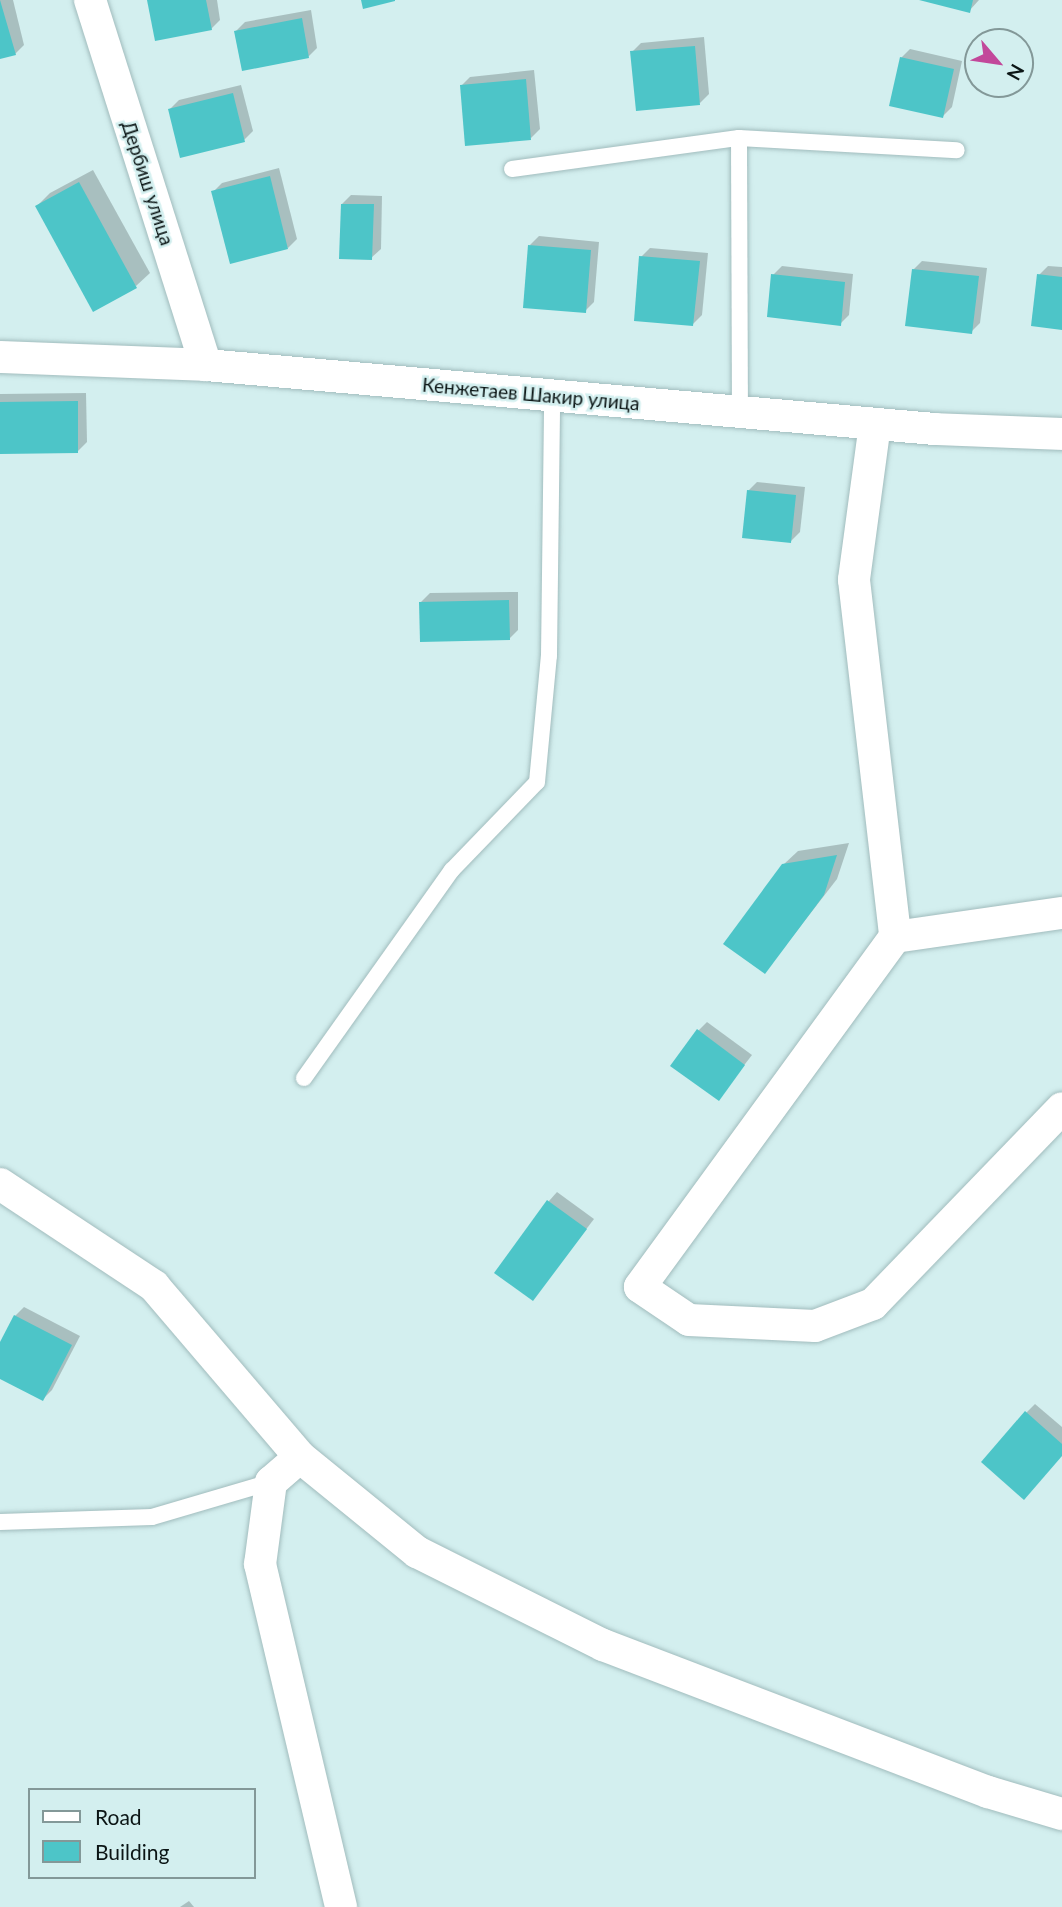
<!DOCTYPE html>
<html>
<head>
<meta charset="utf-8">
<style>
  body { margin:0 }
  #map { position:relative; width:1062px; height:1907px; overflow:hidden; background:#d3efef; font-family:Lato,sans-serif }
  div>[style] { position:absolute }
  [style*='--x'] { left:calc(var(--x)*1px); top:calc(var(--y)*1px); width:calc(var(--w)*1px); rotate:calc(var(--a)*1deg) }
  .shadow>* { inset:0; background:#0003 }
  .building>* { inset:0; background:#4dc5c8 }
  .roads { filter:drop-shadow(0 0 2px #a1bcbd) drop-shadow(0 0 2px #a1bcbd) }
  .service>* { height:16px; margin:-8px; padding:0 8px; transform-origin:8px; border-radius:8px; background:#fff }
  .minor>* { height:32px; margin:-16px; padding:0 16px; transform-origin:16px; border-radius:16px; background:#fff }
  span { translate:-50% -50%; white-space:nowrap; text-align:center; line-height:1.15; -webkit-text-stroke:5px #d3efef; paint-order:stroke }
  .street-label { font-size:19px; color:#0b1515 }
  .legend { position:absolute; left:28px; top:1788px; width:228px; height:91px; box-sizing:border-box; background:#d3efef; border:2px solid #839898; margin:0; padding:9px 12px; list-style:none; font-size:21px; color:#0b1515 }
  .legend li { display:flex; align-items:center; gap:14px; height:35px }
  .legend b { width:35px; border:2px solid #839898 }
  .north { position:absolute; left:964px; top:28px; width:70px; height:70px; box-sizing:border-box; background:#d3efef; border:2px solid #839898; border-radius:50%; rotate:119deg; font-size:19px; font-weight:700; line-height:28px; text-align:center; color:#0b1515 }
  .north::after { content:''; display:block; margin:auto; width:24px; height:32px; background:#c2489a; clip-path:polygon(50% 0,100% 100%,50% 72%,0 100%) }
</style>
</head>
<body>
<div id="map">
  <div class="shadow">
    <i style="clip-path:polygon(0 0,13px 0,24px 45px,15px 54px,0 57px)"></i>
    <i style="clip-path:polygon(149px 0,217px 0,220px 20px,211px 29px)"></i>
    <i style="clip-path:polygon(922px 0,979px 0,969px 11px)"></i>
    <i style="clip-path:polygon(311px 10px,317px 48px,308px 57px,236px 31px,245px 22px)"></i>
    <i style="clip-path:polygon(704px 37px,709px 94px,700px 103px,632px 52px,641px 43px)"></i>
    <i style="clip-path:polygon(910px 49px,962px 61px,952px 107px,943px 116px,901px 58px)"></i>
    <i style="clip-path:polygon(534px 70px,540px 129px,531px 138px,461px 86px,470px 77px)"></i>
    <i style="clip-path:polygon(241px 85px,253px 131px,244px 140px,170px 109px,179px 100px)"></i>
    <i style="clip-path:polygon(279px 168px,297px 239px,288px 248px,213px 192px,222px 183px)"></i>
    <i style="clip-path:polygon(93px 170px,150px 273px,136px 286px,37px 206px,50px 193px)"></i>
    <i style="clip-path:polygon(351px 195px,382px 196px,381px 249px,371px 258px,342px 204px)"></i>
    <i style="clip-path:polygon(539px 236px,599px 242px,594px 302px,585px 311px,530px 245px)"></i>
    <i style="clip-path:polygon(650px 248px,708px 253px,702px 315px,693px 324px,641px 257px)"></i>
    <i style="clip-path:polygon(922px 261px,987px 268px,980px 323px,971px 332px,913px 270px)"></i>
    <i style="clip-path:polygon(782px 266px,853px 274px,849px 315px,840px 324px,773px 275px)"></i>
    <i style="clip-path:polygon(1048px 266px,1062px 267px,1062px 328px,1039px 275px)"></i>
    <i style="clip-path:polygon(86px 393px,87px 442px,78px 451px,0 452px,0 394px)"></i>
    <i style="clip-path:polygon(757px 482px,805px 487px,800px 532px,791px 541px,748px 491px)"></i>
    <i style="clip-path:polygon(518px 592px,518px 630px,509px 639px,421px 602px,430px 593px)"></i>
    <i style="clip-path:polygon(849px 843px,837px 879px,765px 972px,783px 865px,798px 851px)"></i>
    <i style="clip-path:polygon(707px 1022px,752px 1055px,718px 1099px,698px 1031px)"></i>
    <i style="clip-path:polygon(557px 1192px,594px 1219px,533px 1299px,549px 1201px)"></i>
    <i style="clip-path:polygon(24px 1307px,80px 1336px,52px 1390px,43px 1399px,0 1377px,0 1345px,15px 1316px)"></i>
    <i style="clip-path:polygon(1035px 1404px,1062px 1427px,1062px 1455px,1026px 1413px)"></i>
    <i style="clip-path:polygon(189px 1901px,194px 1907px,180px 1907px)"></i>
  </div>
  <div class="building">
    <i style="clip-path:polygon(0 0,16px 55px,0 59px)"></i>
    <i style="clip-path:polygon(147px 0,206px 0,212px 30px,155px 41px)"></i>
    <i style="clip-path:polygon(361px 0,395px 0,395px 1px,363px 9px)"></i>
    <i style="clip-path:polygon(919px 0,973px 0,970px 13px)"></i>
    <i style="clip-path:polygon(302px 18px,309px 58px,242px 71px,234px 31px)"></i>
    <i style="clip-path:polygon(695px 46px,700px 105px,636px 111px,630px 51px)"></i>
    <i style="clip-path:polygon(900px 57px,954px 69px,943px 118px,889px 106px)"></i>
    <i style="clip-path:polygon(526px 79px,531px 140px,465px 146px,460px 85px)"></i>
    <i style="clip-path:polygon(233px 93px,245px 142px,180px 158px,168px 109px)"></i>
    <i style="clip-path:polygon(270px 176px,288px 249px,230px 264px,211px 191px)"></i>
    <i style="clip-path:polygon(79px 182px,137px 288px,93px 312px,35px 206px)"></i>
    <i style="clip-path:polygon(341px 204px,374px 204px,372px 260px,339px 259px)"></i>
    <i style="clip-path:polygon(528px 245px,591px 250px,586px 313px,523px 308px)"></i>
    <i style="clip-path:polygon(639px 256px,700px 261px,693px 326px,634px 321px)"></i>
    <i style="clip-path:polygon(912px 269px,979px 276px,972px 334px,905px 326px)"></i>
    <i style="clip-path:polygon(771px 274px,845px 282px,841px 326px,767px 317px)"></i>
    <i style="clip-path:polygon(1037px 274px,1062px 277px,1062px 330px,1031px 326px)"></i>
    <i style="clip-path:polygon(78px 401px,78px 453px,0 454px,0 402px)"></i>
    <i style="clip-path:polygon(747px 490px,796px 495px,791px 543px,742px 538px)"></i>
    <i style="clip-path:polygon(509px 600px,510px 640px,420px 642px,419px 602px)"></i>
    <i style="clip-path:polygon(837px 855px,824px 895px,765px 974px,723px 944px,782px 864px)"></i>
    <i style="clip-path:polygon(697px 1029px,745px 1065px,719px 1101px,670px 1066px)"></i>
    <i style="clip-path:polygon(547px 1200px,587px 1229px,533px 1301px,494px 1273px)"></i>
    <i style="clip-path:polygon(14px 1315px,72px 1345px,43px 1401px,0 1379px,0 1342px)"></i>
    <i style="clip-path:polygon(1025px 1411px,1062px 1444px,1062px 1456px,1024px 1500px,981px 1462px)"></i>
  </div>
  <div class="roads">
    <div class="service">
      <i style="--x:739;--y:138;--w:274;--a:89.8"></i>
      <i style="--x:512;--y:169;--w:229;--a:-7.8"></i>
      <i style="--x:739;--y:138;--w:218;--a:3.2"></i>
      <i style="--x:304;--y:1078;--w:255;--a:-54.6"></i>
      <i style="--x:452;--y:870;--w:122;--a:-46"></i>
      <i style="--x:537;--y:782;--w:127;--a:-84.6"></i>
      <i style="--x:549;--y:656;--w:260;--a:-89.3"></i>
      <i style="--x:0;--y:1522;--w:152;--a:-1.9"></i>
      <i style="--x:152;--y:1517;--w:124;--a:-16.4"></i>
    </div>
    <div class="minor">
      <i style="--x:90;--y:0;--w:383;--a:72.4"></i>
      <i style="--x:0;--y:357;--w:206;--a:2.2"></i>
      <i style="--x:206;--y:365;--w:731;--a:5.02"></i>
      <i style="--x:934;--y:429;--w:128;--a:2.2"></i>
      <i style="--x:875;--y:424;--w:157;--a:97.7"></i>
      <i style="--x:854;--y:580;--w:359;--a:83.4"></i>
      <i style="--x:895;--y:937;--w:433;--a:126.1"></i>
      <i style="--x:640;--y:1287;--w:59;--a:34"></i>
      <i style="--x:689;--y:1320;--w:126;--a:2.7"></i>
      <i style="--x:815;--y:1326;--w:62;--a:-20.8"></i>
      <i style="--x:873;--y:1304;--w:272;--a:-46"></i>
      <i style="--x:895;--y:937;--w:169;--a:-8.2"></i>
      <i style="--x:0;--y:1184;--w:185;--a:33.5"></i>
      <i style="--x:154;--y:1286;--w:225;--a:49.5"></i>
      <i style="--x:300;--y:1457;--w:151;--a:39.1"></i>
      <i style="--x:417;--y:1552;--w:208;--a:26.6"></i>
      <i style="--x:603;--y:1645;--w:412;--a:20.9"></i>
      <i style="--x:988;--y:1792;--w:77;--a:16.6"></i>
      <i style="--x:300;--y:1457;--w:38;--a:139"></i>
      <i style="--x:271;--y:1482;--w:83;--a:97.6"></i>
      <i style="--x:260;--y:1564;--w:352;--a:76.7"></i>
    </div>
  </div>
  <div class="street-label">
    <span style="left:148px;top:183px;rotate:72deg">Дербиш улица</span>
    <span style="left:531px;top:394px;rotate:5deg">Кенжетаев Шакир улица</span>
  </div>
  <ul class="legend">
  <li><b style="height:9px;background:#fff"></b>Road</li>
  <li><b style="height:19px;background:#4dc5c8"></b>Building</li>
  </ul>
  <div class="north">N</div>
</div>
</body>
</html>
